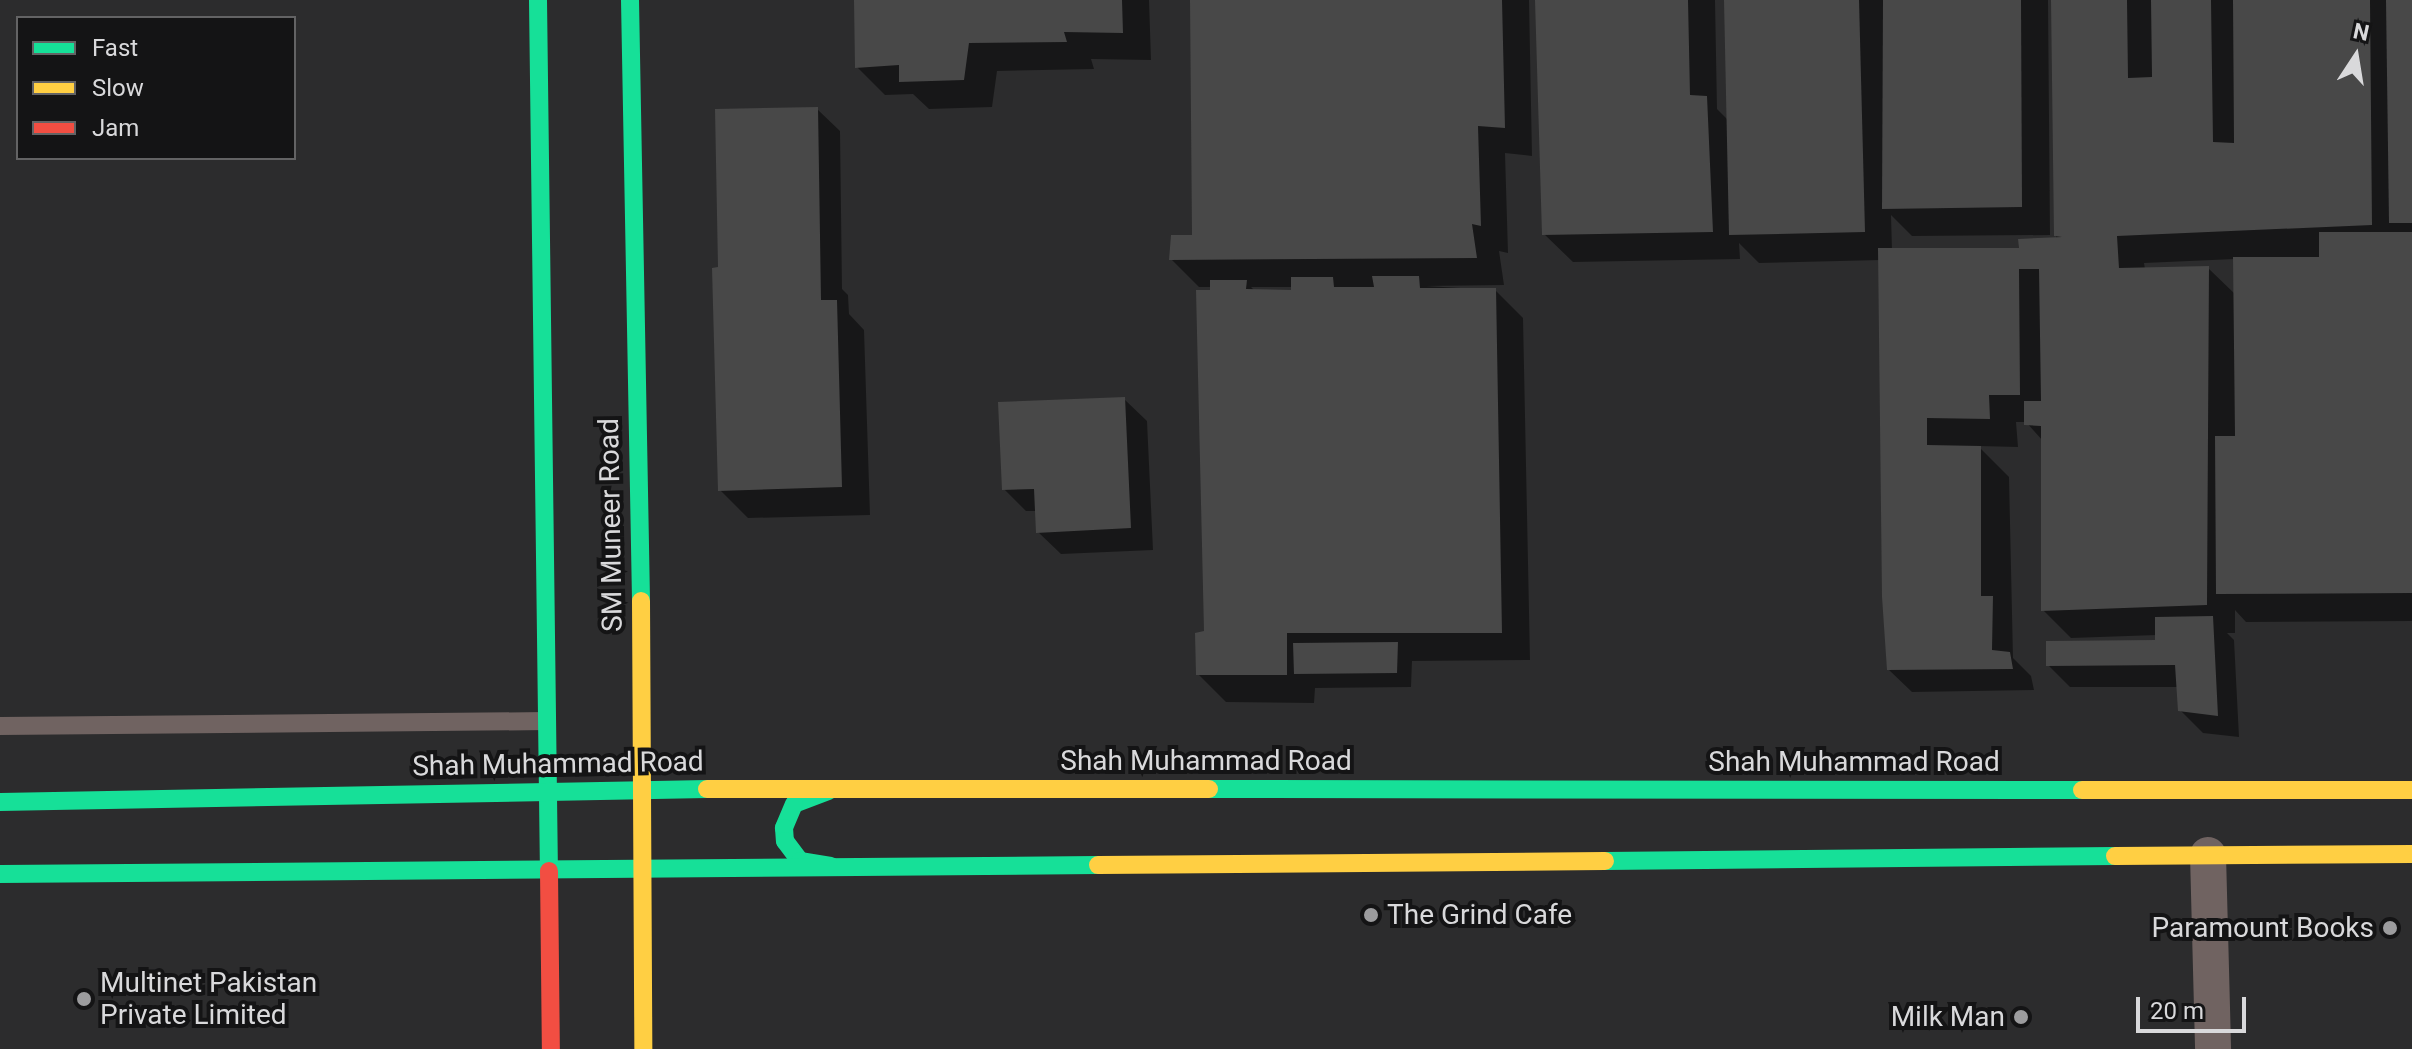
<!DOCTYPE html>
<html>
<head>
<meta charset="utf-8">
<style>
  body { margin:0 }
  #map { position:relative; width:2412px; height:1049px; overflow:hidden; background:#2c2c2d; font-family:Roboto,sans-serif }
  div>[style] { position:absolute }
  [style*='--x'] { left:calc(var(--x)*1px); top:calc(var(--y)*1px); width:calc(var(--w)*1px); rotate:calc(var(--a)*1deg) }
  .shadow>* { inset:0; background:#0007 }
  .building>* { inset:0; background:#484848 }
  .lane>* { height:18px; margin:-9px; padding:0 9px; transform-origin:9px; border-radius:9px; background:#706361 }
  .street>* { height:36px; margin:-18px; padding:0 18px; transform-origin:18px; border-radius:18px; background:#706361 }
  .fast>* { height:18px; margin:-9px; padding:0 9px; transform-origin:9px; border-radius:9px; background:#16e098 }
  .slow>* { height:18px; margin:-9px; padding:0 9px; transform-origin:9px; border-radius:9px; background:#ffcf43 }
  .jam>* { height:18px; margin:-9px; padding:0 9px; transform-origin:9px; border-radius:9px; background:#f24e42 }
  .dots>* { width:22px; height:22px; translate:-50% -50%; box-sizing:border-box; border:4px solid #141415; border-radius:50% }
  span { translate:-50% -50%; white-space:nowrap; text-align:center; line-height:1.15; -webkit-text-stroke:8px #141415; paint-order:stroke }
  .street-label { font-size:28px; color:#d9d9db }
  .poi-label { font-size:28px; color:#d9d9db }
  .left { translate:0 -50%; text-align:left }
  .right { translate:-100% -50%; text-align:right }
  .legend { position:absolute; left:16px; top:16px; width:280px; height:144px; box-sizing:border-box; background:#141415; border:2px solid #636364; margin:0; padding:10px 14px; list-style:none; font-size:24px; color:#d9d9db }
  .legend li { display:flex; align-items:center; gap:16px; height:40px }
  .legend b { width:40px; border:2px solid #636364 }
  .north { position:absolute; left:2316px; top:16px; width:80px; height:80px; -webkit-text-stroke:6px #141415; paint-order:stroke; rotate:12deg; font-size:22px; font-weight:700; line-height:32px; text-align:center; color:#d9d9db }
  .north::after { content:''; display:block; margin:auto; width:28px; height:36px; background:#d9d9db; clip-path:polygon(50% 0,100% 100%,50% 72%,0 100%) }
  .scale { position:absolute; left:2136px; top:997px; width:110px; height:36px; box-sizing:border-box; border:4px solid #d9d9db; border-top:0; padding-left:10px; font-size:24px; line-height:28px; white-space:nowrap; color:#d9d9db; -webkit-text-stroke:6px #141415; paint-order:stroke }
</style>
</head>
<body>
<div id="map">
  <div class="shadow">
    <i style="clip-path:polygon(856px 0,1149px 0,1151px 60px,1091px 59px,1094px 69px,997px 71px,992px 107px,929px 109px,913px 94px,885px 95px,857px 67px)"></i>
    <i style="clip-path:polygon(evenodd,1192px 0,1529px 0,1532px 156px,1505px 153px,1508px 253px,1499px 251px,1504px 285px,1426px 286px,1495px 290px,1523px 318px,1530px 660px,1412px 661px,1411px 687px,1315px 688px,1314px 703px,1226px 702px,1198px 674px,1206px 632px,1212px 287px,1199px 287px,1171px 259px,1194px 237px,1192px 0,1251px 287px,1293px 287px,1293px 292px,1256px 292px,1251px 287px)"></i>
    <i style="clip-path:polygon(evenodd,1537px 0,1715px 0,1717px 109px,1728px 120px,1726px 0,2048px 0,2050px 235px,1912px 236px,1891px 215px,1892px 250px,2021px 250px,2056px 239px,2053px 0,2412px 0,2412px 621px,2246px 622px,2235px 610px,2235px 633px,2227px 633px,2234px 640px,2239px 737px,2203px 733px,2180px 710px,2179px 687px,2070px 687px,2048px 665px,2157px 642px,2157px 635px,2071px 638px,2043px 610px,2043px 441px,2026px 422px,2016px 422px,2018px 447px,1978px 446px,2009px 477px,2013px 658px,2031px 676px,2034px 690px,1912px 692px,1889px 670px,1881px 260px,1759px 263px,1739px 243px,1740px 259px,1573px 262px,1544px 234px,1537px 0,2235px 259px,2236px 295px,2208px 268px,2145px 269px,2144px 263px,2235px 259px)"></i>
    <i style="clip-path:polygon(817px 109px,840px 131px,842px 289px,848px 295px,849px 314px,864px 330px,870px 515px,748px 518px,720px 490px,723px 269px)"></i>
    <i style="clip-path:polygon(1124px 399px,1147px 421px,1153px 550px,1061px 554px,1038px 532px,1037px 511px,1026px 511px,1004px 489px)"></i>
  </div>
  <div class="building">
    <i style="clip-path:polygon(854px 0,1122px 0,1123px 33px,1064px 32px,1067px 42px,969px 43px,964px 80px,899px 82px,899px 65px,855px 68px)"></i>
    <i style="clip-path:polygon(1190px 0,1502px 0,1505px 128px,1478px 126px,1481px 226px,1472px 224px,1477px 258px,1169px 260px,1171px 235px,1192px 235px)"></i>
    <i style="clip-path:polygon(1535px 0,1688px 0,1690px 95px,1707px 96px,1713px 232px,1542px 235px)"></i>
    <i style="clip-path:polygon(1724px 0,1859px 0,1865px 232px,1729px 235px)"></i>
    <i style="clip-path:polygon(1883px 0,2021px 0,2022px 207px,1882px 209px)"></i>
    <i style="clip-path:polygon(2051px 0,2127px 0,2128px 78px,2152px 77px,2151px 0,2211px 0,2213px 142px,2234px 143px,2233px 0,2370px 0,2372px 225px,2117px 236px,2119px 268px,2209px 266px,2207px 605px,2041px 611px,2041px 426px,2024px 425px,2024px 401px,2041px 401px,2039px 269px,2019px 269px,2020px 395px,1989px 395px,1990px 419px,1927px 418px,1927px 445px,1981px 446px,1981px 596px,1993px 596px,1992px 650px,2010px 652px,2013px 669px,1887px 670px,1882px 597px,1878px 248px,2019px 248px,2018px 239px,2062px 237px,2054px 236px)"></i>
    <i style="clip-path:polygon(2386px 0,2412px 0,2412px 223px,2389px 223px)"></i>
    <i style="clip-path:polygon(818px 107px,821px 300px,837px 300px,842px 487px,718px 491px,712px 268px,718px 267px,715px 109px)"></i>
    <i style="clip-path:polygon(2319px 232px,2412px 232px,2412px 593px,2216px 594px,2215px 436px,2235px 436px,2233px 257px,2319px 257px)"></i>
    <i style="clip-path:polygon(1372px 276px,1419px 276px,1420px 288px,1496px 288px,1502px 633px,1287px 633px,1287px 675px,1196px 675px,1195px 633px,1204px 631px,1196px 290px,1210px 290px,1210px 280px,1247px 280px,1246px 289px,1291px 290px,1291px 277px,1333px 277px,1334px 287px,1374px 287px)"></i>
    <i style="clip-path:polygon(1125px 397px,1131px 528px,1036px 533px,1034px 489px,1002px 490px,998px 402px)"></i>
    <i style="clip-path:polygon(2213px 616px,2218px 716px,2178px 711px,2175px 665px,2046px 666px,2046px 641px,2155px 640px,2155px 617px)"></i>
    <i style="clip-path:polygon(1398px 642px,1397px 673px,1294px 674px,1293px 643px)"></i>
  </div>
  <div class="lane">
    <i style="--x:0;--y:726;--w:546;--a:-0.52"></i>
  </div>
  <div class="street">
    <i style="--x:2208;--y:855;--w:194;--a:88.5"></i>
  </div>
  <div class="fast">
    <i style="--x:538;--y:0;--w:871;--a:89.28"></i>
    <i style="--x:630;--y:0;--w:601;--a:88.95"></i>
    <i style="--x:1209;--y:789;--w:873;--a:0.07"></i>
    <i style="--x:828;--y:791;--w:36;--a:159"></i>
    <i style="--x:794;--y:804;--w:26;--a:113"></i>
    <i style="--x:784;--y:828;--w:13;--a:86"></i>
    <i style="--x:785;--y:841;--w:25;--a:53"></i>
    <i style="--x:800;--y:861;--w:31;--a:9"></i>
    <i style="--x:0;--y:802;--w:707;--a:-1.05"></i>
    <i style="--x:1605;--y:861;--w:510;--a:-0.56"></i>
    <i style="--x:0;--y:874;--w:1098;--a:-0.47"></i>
  </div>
  <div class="slow">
    <i style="--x:641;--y:601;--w:448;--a:89.7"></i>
    <i style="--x:707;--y:789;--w:502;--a:0"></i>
    <i style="--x:2082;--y:790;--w:330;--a:0"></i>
    <i style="--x:2115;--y:856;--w:297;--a:-0.4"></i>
    <i style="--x:1098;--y:865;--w:507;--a:-0.45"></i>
  </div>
  <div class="jam">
    <i style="--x:549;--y:871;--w:178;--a:89.4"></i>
  </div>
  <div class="dots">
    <i style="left:1371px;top:915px;background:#9c9c9e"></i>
    <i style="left:2390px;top:928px;background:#9c9c9e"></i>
    <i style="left:84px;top:999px;background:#9c9c9e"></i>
    <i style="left:2021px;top:1017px;background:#9c9c9e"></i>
  </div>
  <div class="street-label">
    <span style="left:611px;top:525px;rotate:-91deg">SM Muneer Road</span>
    <span style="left:1206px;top:761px">Shah Muhammad Road</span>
    <span style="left:1854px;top:762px">Shah Muhammad Road</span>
    <span style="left:558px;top:764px;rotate:-1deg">Shah Muhammad Road</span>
  </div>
  <div class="poi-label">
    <span class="left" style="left:1387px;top:915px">The Grind Cafe</span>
    <span class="right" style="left:2374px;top:928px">Paramount Books</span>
    <span class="left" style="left:100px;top:999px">Multinet Pakistan<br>Private Limited</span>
    <span class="right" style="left:2005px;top:1017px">Milk Man</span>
  </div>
  <ul class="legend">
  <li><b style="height:10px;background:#16e098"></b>Fast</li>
  <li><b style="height:10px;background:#ffcf43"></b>Slow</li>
  <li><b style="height:10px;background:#f24e42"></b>Jam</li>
  </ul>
  <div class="north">N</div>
  <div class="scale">20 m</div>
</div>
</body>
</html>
